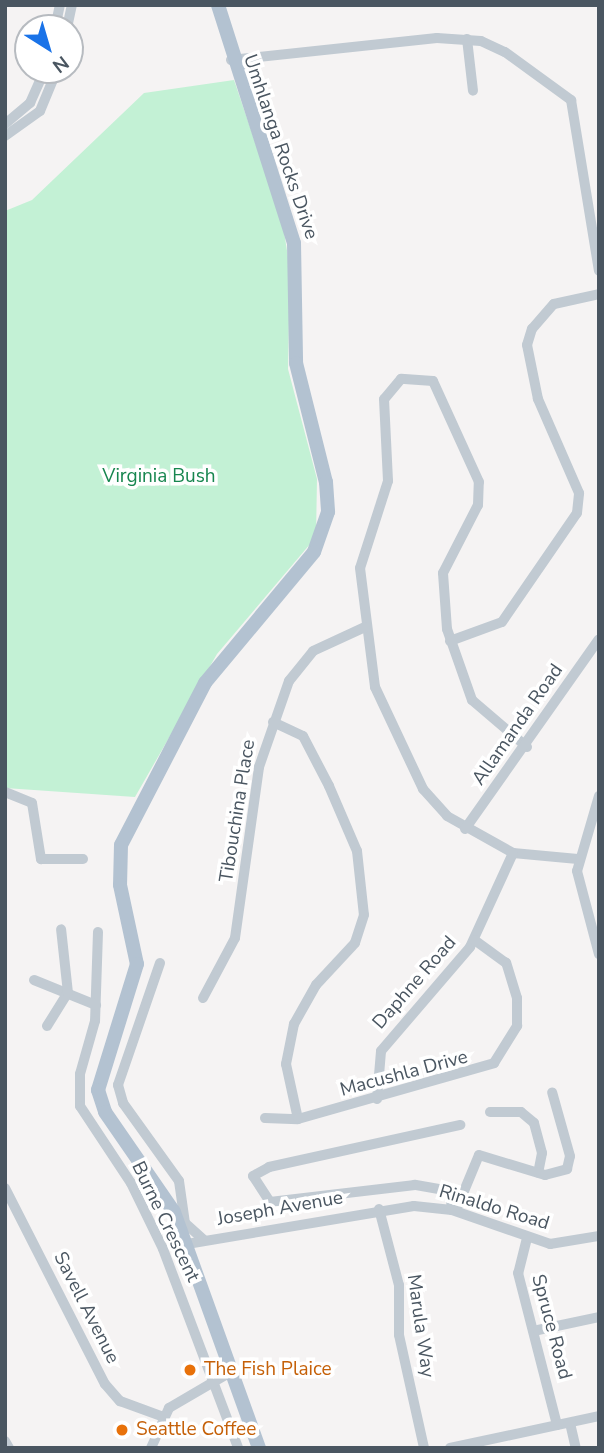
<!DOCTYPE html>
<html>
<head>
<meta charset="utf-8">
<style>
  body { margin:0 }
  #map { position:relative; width:604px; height:1453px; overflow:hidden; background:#f5f3f3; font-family:"Nunito Sans",sans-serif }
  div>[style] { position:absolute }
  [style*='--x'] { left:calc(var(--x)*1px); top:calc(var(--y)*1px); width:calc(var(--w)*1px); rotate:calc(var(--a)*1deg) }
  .green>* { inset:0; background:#c3f1d5 }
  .minor>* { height:10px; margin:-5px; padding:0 5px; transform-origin:5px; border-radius:5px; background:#c1cad2 }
  .major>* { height:14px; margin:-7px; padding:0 7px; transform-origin:7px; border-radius:7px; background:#b3c2d1 }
  .dots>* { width:19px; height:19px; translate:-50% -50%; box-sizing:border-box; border:4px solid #fff; border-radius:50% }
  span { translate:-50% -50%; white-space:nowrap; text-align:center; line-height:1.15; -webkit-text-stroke:7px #fff; paint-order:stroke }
  .street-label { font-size:19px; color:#4a5661 }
  .park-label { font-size:19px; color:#17864f }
  .food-label { font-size:19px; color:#c56008 }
  .left { translate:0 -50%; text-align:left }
  .frame { position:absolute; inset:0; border:7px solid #4a5661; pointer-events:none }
  .north { position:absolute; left:14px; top:14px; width:70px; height:70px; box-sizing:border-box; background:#fff; border:2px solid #b7bbc0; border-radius:50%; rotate:143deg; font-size:19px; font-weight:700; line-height:28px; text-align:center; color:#4a5661 }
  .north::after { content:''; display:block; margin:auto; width:24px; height:32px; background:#1a73e8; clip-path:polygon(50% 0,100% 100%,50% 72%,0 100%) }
</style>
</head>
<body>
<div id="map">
  <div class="green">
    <i style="clip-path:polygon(234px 80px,283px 225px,290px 270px,288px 369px,317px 479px,316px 537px,217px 654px,135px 797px,5px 788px,5px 211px,32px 200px,144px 93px)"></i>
  </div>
  <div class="minor">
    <i style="--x:55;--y:28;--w:24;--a:-78"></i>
    <i style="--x:67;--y:28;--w:24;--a:-78"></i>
    <i style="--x:467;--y:39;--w:52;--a:83.4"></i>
    <i style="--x:231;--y:60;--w:207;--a:-6.1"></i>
    <i style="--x:437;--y:38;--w:44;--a:3.9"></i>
    <i style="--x:481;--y:41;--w:26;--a:25"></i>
    <i style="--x:505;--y:52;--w:82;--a:36"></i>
    <i style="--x:571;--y:100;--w:173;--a:80.7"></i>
    <i style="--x:5;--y:124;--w:33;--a:-40"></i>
    <i style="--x:30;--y:103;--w:36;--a:-66"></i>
    <i style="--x:5;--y:136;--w:43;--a:-35.5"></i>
    <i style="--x:40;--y:111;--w:44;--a:-67.5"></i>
    <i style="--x:450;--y:641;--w:55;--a:-20.1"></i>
    <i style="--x:502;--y:622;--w:132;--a:-55.5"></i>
    <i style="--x:577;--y:513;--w:20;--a:-84"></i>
    <i style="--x:579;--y:493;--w:103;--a:-113.6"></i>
    <i style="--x:538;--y:399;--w:55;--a:-101.5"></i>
    <i style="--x:527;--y:345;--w:17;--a:-73"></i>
    <i style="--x:532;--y:329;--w:33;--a:-49"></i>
    <i style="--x:554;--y:304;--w:46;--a:-12.5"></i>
    <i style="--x:273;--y:722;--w:33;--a:25"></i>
    <i style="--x:303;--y:736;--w:56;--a:62.5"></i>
    <i style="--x:329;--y:786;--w:71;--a:66.7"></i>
    <i style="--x:357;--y:851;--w:64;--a:83.8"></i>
    <i style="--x:364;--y:915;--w:29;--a:108"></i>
    <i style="--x:355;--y:943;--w:57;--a:132.9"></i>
    <i style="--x:316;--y:985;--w:45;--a:119.4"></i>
    <i style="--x:294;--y:1024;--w:41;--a:101.3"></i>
    <i style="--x:286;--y:1064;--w:56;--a:77.7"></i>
    <i style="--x:527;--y:747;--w:72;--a:-139.5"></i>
    <i style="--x:472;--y:700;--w:75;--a:-109.4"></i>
    <i style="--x:447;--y:629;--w:56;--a:-94.1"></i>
    <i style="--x:443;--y:573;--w:76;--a:-62.8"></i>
    <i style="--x:478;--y:505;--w:23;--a:-88"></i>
    <i style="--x:479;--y:482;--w:111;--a:-114.5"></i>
    <i style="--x:433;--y:381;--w:32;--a:-176"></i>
    <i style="--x:401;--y:379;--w:26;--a:130"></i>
    <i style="--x:384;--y:399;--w:82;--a:87.2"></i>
    <i style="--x:388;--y:481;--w:91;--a:107.8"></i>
    <i style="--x:360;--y:568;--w:120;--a:82.8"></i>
    <i style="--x:375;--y:687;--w:113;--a:64.8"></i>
    <i style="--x:423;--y:789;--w:36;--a:48"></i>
    <i style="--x:447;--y:816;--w:76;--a:29.3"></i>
    <i style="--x:513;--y:853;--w:65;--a:5.3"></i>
    <i style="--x:5;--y:792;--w:29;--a:22"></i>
    <i style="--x:32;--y:803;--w:57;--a:80.9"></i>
    <i style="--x:41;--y:859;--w:42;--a:0"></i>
    <i style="--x:599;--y:796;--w:78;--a:106.3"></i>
    <i style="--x:577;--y:871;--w:86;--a:75.2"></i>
    <i style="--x:465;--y:829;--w:232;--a:-54.8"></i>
    <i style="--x:98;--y:932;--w:89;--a:91.9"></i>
    <i style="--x:95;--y:1021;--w:55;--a:105.8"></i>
    <i style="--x:80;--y:1074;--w:32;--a:90"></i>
    <i style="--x:80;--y:1106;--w:92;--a:56.5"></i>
    <i style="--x:131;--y:1183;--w:73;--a:64.1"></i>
    <i style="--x:163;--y:1249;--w:213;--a:69.3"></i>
    <i style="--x:160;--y:963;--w:129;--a:109"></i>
    <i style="--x:118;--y:1085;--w:19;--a:74"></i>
    <i style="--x:123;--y:1103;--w:96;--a:54.3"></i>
    <i style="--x:179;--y:1181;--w:42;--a:81.9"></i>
    <i style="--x:185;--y:1223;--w:25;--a:42"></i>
    <i style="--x:34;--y:980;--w:67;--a:22"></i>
    <i style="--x:203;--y:998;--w:68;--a:-61.9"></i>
    <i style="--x:235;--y:938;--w:173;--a:-82"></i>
    <i style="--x:259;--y:767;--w:91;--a:-70.8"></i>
    <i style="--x:289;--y:681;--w:38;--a:-51"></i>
    <i style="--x:313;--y:651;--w:57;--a:-24.8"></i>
    <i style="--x:47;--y:1026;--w:39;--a:-58"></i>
    <i style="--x:68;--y:993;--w:64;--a:-96.2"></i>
    <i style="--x:377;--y:1099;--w:48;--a:-85.2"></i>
    <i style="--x:381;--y:1051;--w:137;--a:-49.4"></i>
    <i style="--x:470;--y:947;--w:103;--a:-65.4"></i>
    <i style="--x:490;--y:1112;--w:31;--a:0"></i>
    <i style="--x:521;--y:1112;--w:17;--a:40"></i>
    <i style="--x:534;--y:1123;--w:31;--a:75"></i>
    <i style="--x:542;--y:1153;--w:20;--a:101"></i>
    <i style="--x:265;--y:1118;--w:33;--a:2"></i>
    <i style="--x:298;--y:1119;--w:204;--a:-15.9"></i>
    <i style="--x:494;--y:1063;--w:44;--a:-58.1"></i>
    <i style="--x:517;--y:1026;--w:28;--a:-90"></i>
    <i style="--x:517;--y:998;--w:37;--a:-107"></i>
    <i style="--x:506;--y:963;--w:39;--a:-144"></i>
    <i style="--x:5;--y:1188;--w:220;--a:63"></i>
    <i style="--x:105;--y:1384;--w:23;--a:49"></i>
    <i style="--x:120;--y:1401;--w:44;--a:20.1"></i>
    <i style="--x:457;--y:1208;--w:57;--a:-67.5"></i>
    <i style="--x:479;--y:1155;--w:69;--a:16.9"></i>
    <i style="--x:545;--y:1175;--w:23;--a:-15"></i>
    <i style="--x:567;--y:1169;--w:13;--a:-77"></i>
    <i style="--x:570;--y:1156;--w:66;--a:-105.7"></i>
    <i style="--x:379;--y:1209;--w:79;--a:75.3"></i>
    <i style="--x:399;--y:1285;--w:50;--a:90"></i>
    <i style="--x:399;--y:1335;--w:116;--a:77.5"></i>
    <i style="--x:452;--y:1210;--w:19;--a:-96"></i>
    <i style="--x:450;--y:1191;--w:36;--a:-170"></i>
    <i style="--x:415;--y:1185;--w:146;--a:173.3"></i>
    <i style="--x:270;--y:1202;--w:31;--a:-123"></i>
    <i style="--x:253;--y:1176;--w:18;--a:-29"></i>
    <i style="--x:269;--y:1167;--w:196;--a:-12.4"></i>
    <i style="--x:527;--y:1238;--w:36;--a:104"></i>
    <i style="--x:518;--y:1273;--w:157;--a:75.6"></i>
    <i style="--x:187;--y:1244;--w:230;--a:-9.5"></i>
    <i style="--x:414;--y:1206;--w:38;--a:6"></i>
    <i style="--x:452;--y:1210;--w:104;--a:19.1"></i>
    <i style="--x:550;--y:1244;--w:50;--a:-9.3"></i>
    <i style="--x:538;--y:1330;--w:62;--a:-12"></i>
    <i style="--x:570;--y:1423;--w:26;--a:77"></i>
    <i style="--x:5;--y:1441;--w:8;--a:60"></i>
    <i style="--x:151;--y:1448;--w:44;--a:-65.8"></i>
    <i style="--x:169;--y:1408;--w:75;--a:-30.3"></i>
    <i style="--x:450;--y:1448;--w:152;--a:-12.1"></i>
  </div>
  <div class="major">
    <i style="--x:218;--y:5;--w:250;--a:72.3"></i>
    <i style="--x:294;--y:243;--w:120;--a:89"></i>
    <i style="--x:296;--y:363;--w:123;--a:75.9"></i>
    <i style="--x:326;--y:482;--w:30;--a:86"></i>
    <i style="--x:328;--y:512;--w:42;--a:109.3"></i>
    <i style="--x:314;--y:552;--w:170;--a:129.8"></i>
    <i style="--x:205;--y:683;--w:182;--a:117.4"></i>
    <i style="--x:121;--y:845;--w:40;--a:91.4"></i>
    <i style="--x:120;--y:885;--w:81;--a:77.9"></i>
    <i style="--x:137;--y:964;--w:132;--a:107.2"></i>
    <i style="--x:98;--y:1090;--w:23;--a:72"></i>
    <i style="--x:105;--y:1112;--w:121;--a:55.4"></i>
    <i style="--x:174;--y:1212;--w:251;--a:70.2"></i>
  </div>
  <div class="dots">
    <i style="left:190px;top:1370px;background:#e8710a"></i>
    <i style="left:122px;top:1430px;background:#e8710a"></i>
  </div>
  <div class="street-label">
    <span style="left:280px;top:147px;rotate:71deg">Umhlanga Rocks Drive</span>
    <span style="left:518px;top:725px;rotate:-55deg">Allamanda Road</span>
    <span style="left:238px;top:811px;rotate:-81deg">Tibouchina Place</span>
    <span style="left:415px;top:983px;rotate:-49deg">Daphne Road</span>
    <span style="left:404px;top:1074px;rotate:-15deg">Macushla Drive</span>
    <span style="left:494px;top:1208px;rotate:17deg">Rinaldo Road</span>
    <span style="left:280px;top:1209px;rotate:-10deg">Joseph Avenue</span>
    <span style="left:165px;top:1222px;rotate:64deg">Burne Crescent</span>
    <span style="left:86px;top:1308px;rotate:63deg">Savell Avenue</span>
    <span style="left:420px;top:1326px;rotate:82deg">Marula Way</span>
    <span style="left:551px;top:1327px;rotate:75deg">Spruce Road</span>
  </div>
  <div class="park-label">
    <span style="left:159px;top:477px">Virginia Bush</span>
  </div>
  <div class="food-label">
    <span class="left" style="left:204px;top:1370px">The Fish Plaice</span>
    <span class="left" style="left:136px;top:1430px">Seattle Coffee</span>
  </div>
  <div class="frame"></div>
  <div class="north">N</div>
</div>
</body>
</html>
